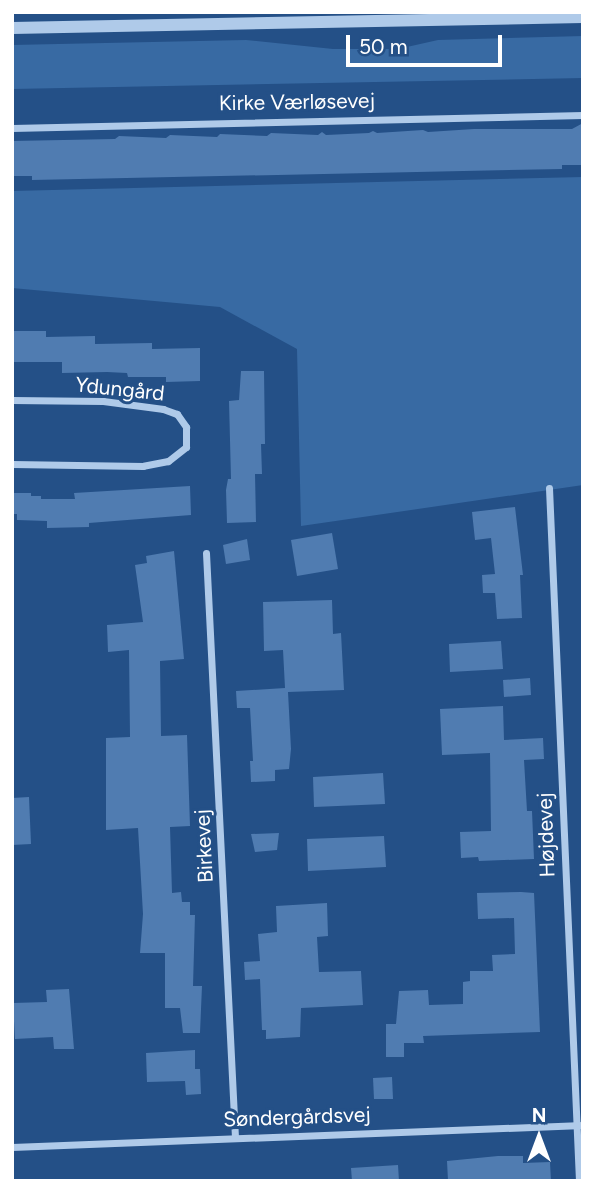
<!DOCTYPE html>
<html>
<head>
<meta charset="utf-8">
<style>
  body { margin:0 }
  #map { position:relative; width:595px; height:1193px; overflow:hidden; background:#245087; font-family:Figtree,sans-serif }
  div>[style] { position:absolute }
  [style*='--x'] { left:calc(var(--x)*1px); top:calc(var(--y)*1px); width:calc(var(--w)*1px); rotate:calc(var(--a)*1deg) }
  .green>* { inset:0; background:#386aa3 }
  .building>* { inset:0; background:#507cb1 }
  .minor>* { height:7px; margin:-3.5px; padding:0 3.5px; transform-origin:3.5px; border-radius:3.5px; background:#afcae9 }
  .tertiary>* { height:12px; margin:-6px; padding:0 6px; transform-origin:6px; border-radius:6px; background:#afcae9 }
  span { translate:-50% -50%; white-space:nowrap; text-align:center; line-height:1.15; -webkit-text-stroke:6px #245087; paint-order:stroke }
  .street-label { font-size:21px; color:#fff }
  .frame { position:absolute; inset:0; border:14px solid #fff; pointer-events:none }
  .north { position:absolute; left:504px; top:1102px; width:70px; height:70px; -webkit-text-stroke:5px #245087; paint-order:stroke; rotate:0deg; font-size:19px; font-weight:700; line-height:28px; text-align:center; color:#fff }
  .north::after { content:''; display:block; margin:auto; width:24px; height:32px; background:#fff; clip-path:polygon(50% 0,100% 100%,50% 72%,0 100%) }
  .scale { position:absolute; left:346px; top:35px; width:156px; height:32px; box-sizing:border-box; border:4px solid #fff; border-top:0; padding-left:9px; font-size:21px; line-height:24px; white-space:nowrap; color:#fff; -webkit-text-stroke:5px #245087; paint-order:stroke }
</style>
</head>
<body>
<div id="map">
  <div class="green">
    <i style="clip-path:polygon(583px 36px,583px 78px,12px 89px,12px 45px,246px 40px,333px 49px,398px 49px,438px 40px)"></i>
    <i style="clip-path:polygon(583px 177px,583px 485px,301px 526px,297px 349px,220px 307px,12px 288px,12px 191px)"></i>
  </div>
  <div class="building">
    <i style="clip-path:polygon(583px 123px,583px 165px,562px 165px,562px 169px,32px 180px,32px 176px,12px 176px,12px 141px,115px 139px,119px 136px,166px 138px,170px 135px,217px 137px,220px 134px,267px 136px,271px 133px,318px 135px,322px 132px,326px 135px,369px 133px,373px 131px,377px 133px,423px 130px,428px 132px,474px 129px,572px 129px)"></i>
    <i style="clip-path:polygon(12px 331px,46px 331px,46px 337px,95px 336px,95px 344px,152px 343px,152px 349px,200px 348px,200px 381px,166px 382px,166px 377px,128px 377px,127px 373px,107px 372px,62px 373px,62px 362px,12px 362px)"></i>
    <i style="clip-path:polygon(241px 371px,264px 371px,265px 444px,261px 444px,262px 474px,255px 474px,256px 522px,227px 523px,226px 490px,228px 479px,231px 479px,229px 401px,239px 400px)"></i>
    <i style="clip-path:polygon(190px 486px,191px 515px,89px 523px,89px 527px,47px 528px,47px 521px,17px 520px,17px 514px,12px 514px,12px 493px,31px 493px,31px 496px,41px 496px,41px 499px,75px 499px,74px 493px)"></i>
    <i style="clip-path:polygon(515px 507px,523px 575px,520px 575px,522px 618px,497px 619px,495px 593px,483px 593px,482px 575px,495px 574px,491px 538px,475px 540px,472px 512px)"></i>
    <i style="clip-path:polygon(332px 533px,338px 569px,297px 576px,291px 540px)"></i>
    <i style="clip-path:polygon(247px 539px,250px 560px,226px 564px,223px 545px)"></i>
    <i style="clip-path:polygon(174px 551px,184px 659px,160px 661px,161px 736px,187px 735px,190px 826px,170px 827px,172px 893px,181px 892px,182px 902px,190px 902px,190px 915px,195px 915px,193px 986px,202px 986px,200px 1033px,183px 1033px,180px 1008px,165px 1008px,165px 953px,140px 953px,143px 914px,138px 828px,106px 830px,106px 738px,130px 737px,129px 650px,108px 652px,107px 625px,143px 622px,135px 565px,147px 563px,146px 556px)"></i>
    <i style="clip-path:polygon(332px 600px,333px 634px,341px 633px,344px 690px,288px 692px,291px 749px,289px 769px,275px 770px,275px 781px,251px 782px,250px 761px,253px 761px,250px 708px,237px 708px,236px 691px,285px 688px,283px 650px,264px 651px,263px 602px)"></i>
    <i style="clip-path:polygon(501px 641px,503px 669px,450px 672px,449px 644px)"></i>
    <i style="clip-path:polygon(530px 678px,531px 695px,504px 697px,503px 680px)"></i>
    <i style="clip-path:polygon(503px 706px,504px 740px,543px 738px,544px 759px,524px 760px,527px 811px,532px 811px,534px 859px,479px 861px,478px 857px,461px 858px,460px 832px,491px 831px,490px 753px,442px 755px,440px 709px)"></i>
    <i style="clip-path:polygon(383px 773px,385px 804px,314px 807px,313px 777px)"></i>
    <i style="clip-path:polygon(29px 797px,31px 844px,12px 845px,12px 798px)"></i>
    <i style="clip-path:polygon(279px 833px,277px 850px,255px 852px,251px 834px)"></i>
    <i style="clip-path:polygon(384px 836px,386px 867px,308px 871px,307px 839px)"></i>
    <i style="clip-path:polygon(521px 892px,534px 893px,540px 1032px,423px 1036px,424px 1043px,404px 1043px,404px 1057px,386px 1057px,386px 1024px,396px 1024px,399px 991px,428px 990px,429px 1005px,463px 1004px,463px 982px,470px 981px,470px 971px,493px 971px,492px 955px,515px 954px,514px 918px,478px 919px,477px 893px)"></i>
    <i style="clip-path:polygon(327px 903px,328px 936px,317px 937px,319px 972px,361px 971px,363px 1005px,301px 1008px,300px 1037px,266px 1039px,266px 1030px,262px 1030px,260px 979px,245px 980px,244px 962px,260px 961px,258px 934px,277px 932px,276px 906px)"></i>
    <i style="clip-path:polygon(69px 989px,74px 1049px,54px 1049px,53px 1037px,15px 1039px,13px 1003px,47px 1002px,46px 990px)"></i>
    <i style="clip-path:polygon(195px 1050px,195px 1069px,200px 1069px,201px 1094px,186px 1095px,185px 1081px,147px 1082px,146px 1053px)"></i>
    <i style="clip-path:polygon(392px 1077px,393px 1099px,374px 1099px,373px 1078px)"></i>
    <i style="clip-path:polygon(498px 1156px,523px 1156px,523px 1163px,550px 1162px,551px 1181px,448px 1181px,447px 1161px)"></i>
    <i style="clip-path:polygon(398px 1165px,399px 1181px,352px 1181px,351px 1168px)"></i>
  </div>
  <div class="minor">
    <i style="--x:12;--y:128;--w:571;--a:-1.3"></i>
    <i style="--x:12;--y:400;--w:91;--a:0.6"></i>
    <i style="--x:103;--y:401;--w:61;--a:7.6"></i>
    <i style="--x:163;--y:409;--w:15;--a:20"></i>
    <i style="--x:177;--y:414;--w:16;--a:55"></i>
    <i style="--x:186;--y:427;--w:20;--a:90"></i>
    <i style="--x:186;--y:447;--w:23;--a:142"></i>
    <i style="--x:168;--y:461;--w:25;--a:169"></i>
    <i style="--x:143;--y:466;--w:131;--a:-179.1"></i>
    <i style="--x:549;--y:488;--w:694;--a:87.52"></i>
    <i style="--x:206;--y:553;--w:585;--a:87.16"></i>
    <i style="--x:12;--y:1147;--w:571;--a:-2.21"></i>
  </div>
  <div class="tertiary">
    <i style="--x:12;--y:28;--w:571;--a:-1.1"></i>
  </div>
  <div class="street-label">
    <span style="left:297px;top:102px;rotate:-1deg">Kirke Værløsevej</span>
    <span style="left:120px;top:389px;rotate:6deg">Ydungård</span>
    <span style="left:546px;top:835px;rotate:-92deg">Højdevej</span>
    <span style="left:204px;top:846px;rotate:-93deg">Birkevej</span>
    <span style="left:297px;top:1117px;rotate:-2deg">Søndergårdsvej</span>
  </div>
  <div class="frame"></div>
  <div class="north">N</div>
  <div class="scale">50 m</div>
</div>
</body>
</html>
